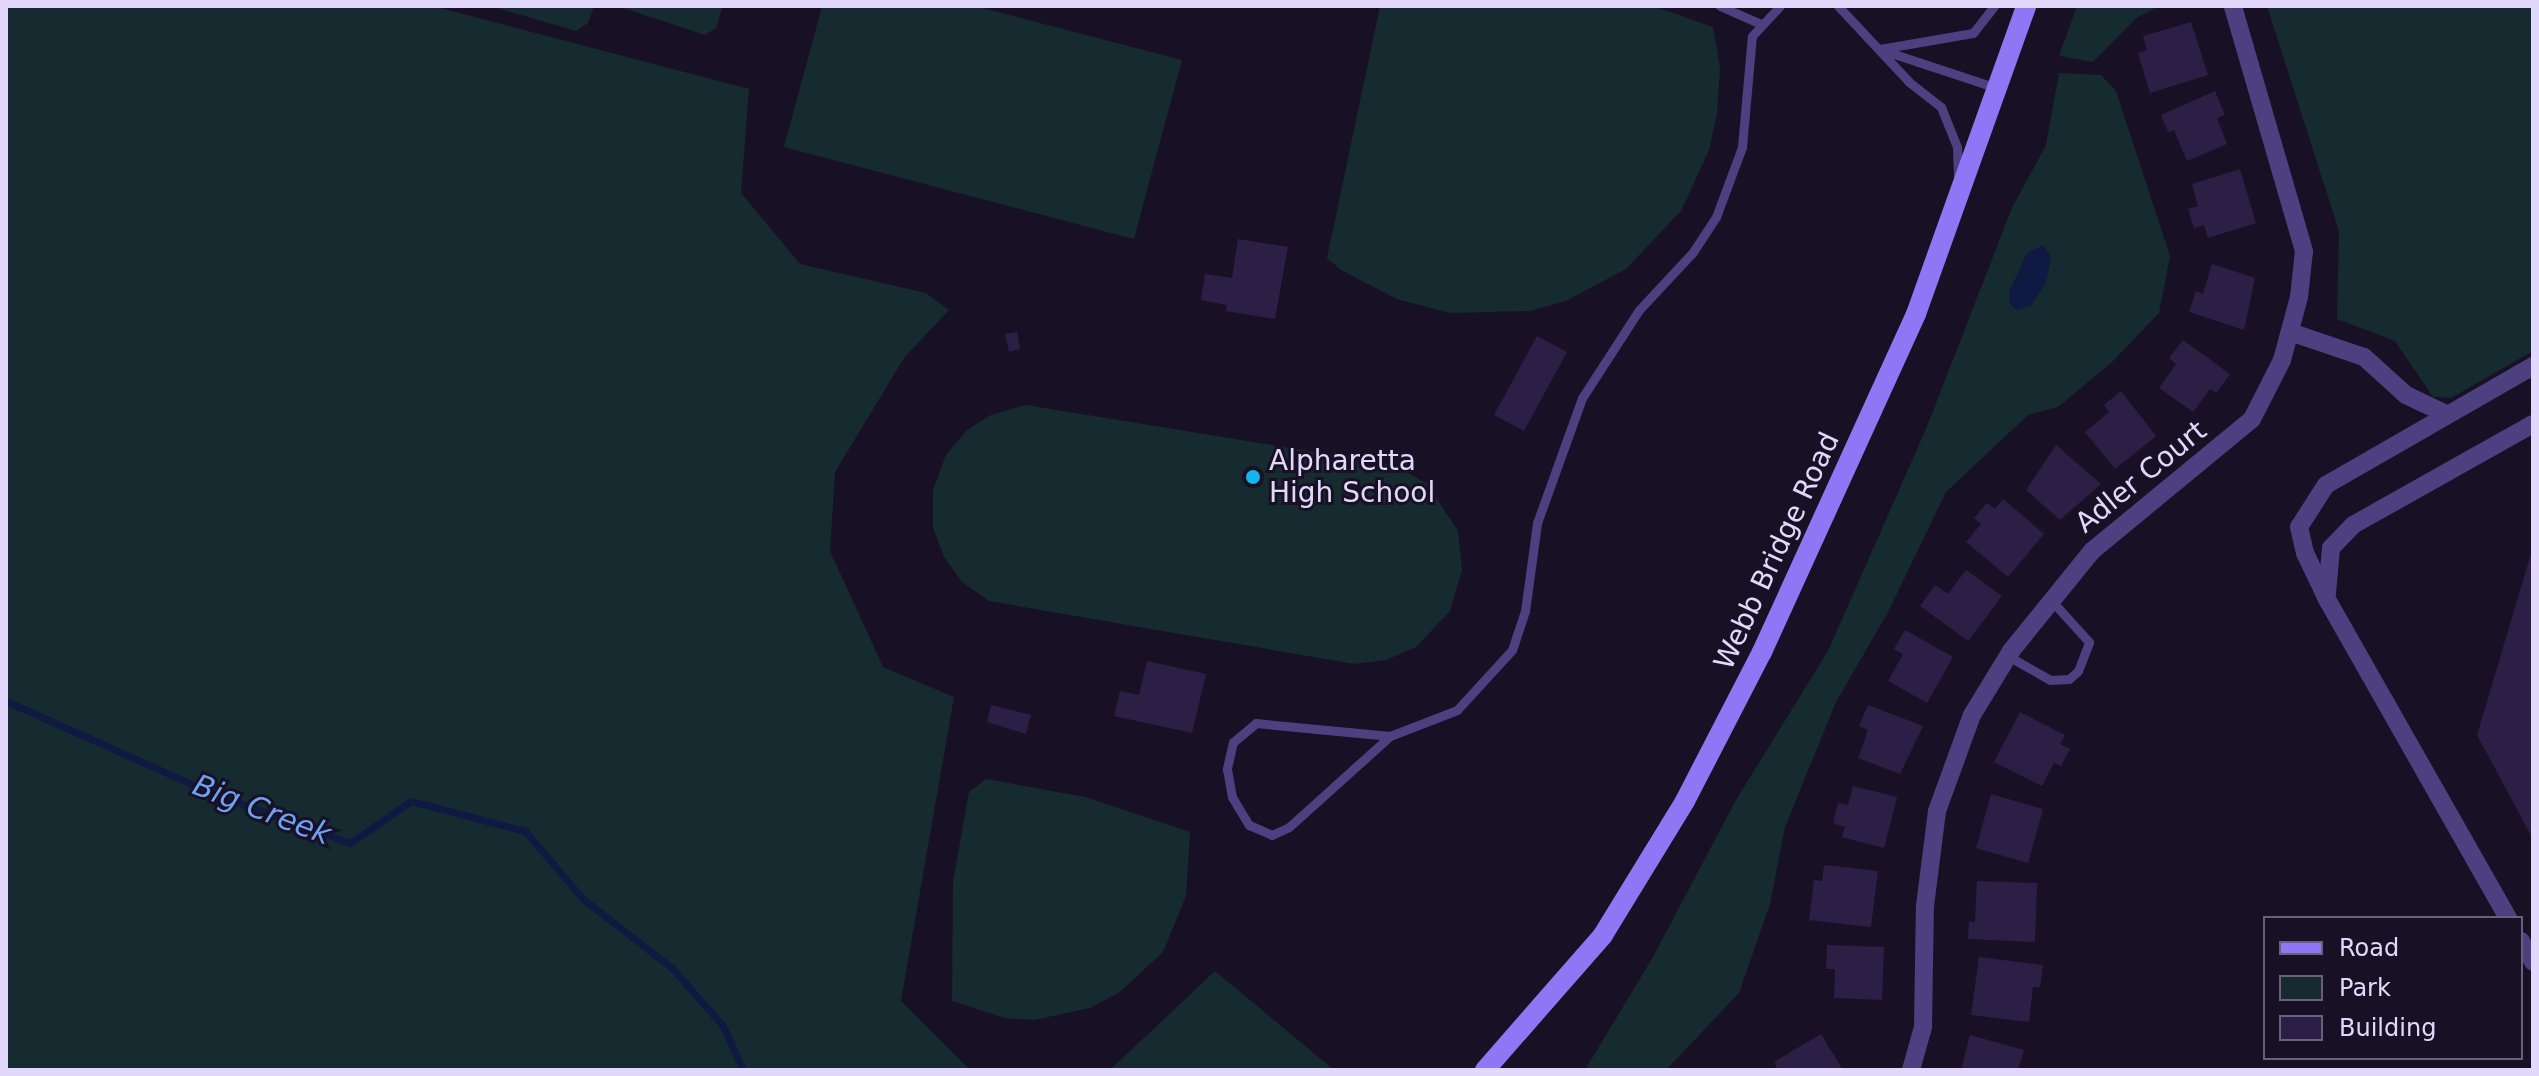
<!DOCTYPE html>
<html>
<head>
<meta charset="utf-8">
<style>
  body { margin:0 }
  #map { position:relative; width:2539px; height:1076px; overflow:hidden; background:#181125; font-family:"DejaVu Sans",sans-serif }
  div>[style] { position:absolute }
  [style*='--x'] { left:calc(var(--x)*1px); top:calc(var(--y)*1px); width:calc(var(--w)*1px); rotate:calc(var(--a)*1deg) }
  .green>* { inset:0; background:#152b2f }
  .water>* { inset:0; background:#0f1941 }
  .stream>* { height:7px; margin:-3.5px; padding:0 3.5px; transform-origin:3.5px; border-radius:3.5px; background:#0f1941 }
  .building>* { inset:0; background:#2c1f45 }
  .lane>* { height:9px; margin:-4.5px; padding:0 4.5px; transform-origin:4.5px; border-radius:4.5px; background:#4d4080 }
  .street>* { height:18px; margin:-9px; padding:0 9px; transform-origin:9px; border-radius:9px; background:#4d4080 }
  .secondary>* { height:20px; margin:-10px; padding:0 10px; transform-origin:10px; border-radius:10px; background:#8e77f4 }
  .dots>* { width:22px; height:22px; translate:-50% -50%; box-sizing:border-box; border:4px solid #181125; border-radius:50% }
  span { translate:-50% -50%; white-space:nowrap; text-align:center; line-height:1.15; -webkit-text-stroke:6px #181125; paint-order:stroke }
  .poi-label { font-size:28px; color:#e2d8fc }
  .left { translate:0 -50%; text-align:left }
  .street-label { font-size:28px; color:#e2d8fc }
  .water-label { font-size:30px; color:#6fa1f3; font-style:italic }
  .frame { position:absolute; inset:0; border:8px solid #e2d8fc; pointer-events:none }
  .legend { position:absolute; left:2263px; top:916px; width:260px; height:144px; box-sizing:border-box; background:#181125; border:2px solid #69617b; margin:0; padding:10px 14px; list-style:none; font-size:24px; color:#e2d8fc }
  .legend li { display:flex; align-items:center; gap:16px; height:40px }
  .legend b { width:40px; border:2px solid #69617b }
</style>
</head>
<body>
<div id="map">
  <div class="green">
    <i style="clip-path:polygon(6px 6px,433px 6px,749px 89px,741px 193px,800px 264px,926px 293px,949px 310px,904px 358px,835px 472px,830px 551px,883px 667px,954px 697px,901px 1001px,970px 1070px,6px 1070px)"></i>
    <i style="clip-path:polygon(490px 6px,594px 6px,588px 23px,576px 31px)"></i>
    <i style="clip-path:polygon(617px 6px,723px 6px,716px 28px,705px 35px)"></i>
    <i style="clip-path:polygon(822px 6px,975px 6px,1182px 60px,1134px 239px,784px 147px)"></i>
    <i style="clip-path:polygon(1380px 6px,1653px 6px,1713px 27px,1720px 67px,1717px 114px,1709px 150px,1681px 211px,1626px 269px,1566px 301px,1530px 311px,1450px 313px,1397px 299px,1341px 270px,1327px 258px)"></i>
    <i style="clip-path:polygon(2077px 6px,2159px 6px,2136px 18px,2093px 62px,2059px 56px)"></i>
    <i style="clip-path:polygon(2267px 6px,2533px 6px,2533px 351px,2451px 398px,2433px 397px,2395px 341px,2337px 319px,2339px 231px)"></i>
    <i style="clip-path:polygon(2059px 73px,2101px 75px,2116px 91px,2170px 256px,2159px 313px,2112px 362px,2058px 407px,2028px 415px,1946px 492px,1887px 614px,1836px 702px,1785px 827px,1770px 904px,1739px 993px,1666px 1070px,1585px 1070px,1653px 957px,1736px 800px,1828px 651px,1926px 429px,2012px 208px,2046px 145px)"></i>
    <i style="clip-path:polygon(1026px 405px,1395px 465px,1427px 484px,1458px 531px,1462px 570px,1450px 611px,1416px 647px,1386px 660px,1354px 664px,989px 601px,962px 582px,944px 557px,933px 528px,933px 490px,946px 455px,967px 430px,991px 415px)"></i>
    <i style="clip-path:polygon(986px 779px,1085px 797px,1190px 832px,1186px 896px,1163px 952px,1120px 992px,1090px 1008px,1034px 1020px,1005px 1018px,952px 1001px,953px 882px,969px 792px)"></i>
    <i style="clip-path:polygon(1215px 971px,1334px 1070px,1110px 1070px)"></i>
  </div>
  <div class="water">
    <i style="clip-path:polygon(2043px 245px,2051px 257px,2046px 282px,2031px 306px,2017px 310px,2009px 303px,2009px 292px,2027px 253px)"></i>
  </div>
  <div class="stream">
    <i style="--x:6;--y:701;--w:220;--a:24.1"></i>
    <i style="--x:207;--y:791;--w:152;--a:20"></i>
    <i style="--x:350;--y:843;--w:74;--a:-34.5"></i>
    <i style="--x:411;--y:801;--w:118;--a:14.7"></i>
    <i style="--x:525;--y:831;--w:89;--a:49.5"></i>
    <i style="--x:583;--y:899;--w:113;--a:37.8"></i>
    <i style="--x:672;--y:968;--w:77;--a:48.7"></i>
    <i style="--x:723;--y:1026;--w:48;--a:65.6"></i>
  </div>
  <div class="building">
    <i style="clip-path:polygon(2191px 22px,2208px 75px,2150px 93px,2138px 53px,2147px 50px,2143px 36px)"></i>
    <i style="clip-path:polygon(2215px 91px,2225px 115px,2217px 118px,2227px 144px,2187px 161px,2174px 130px,2168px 132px,2161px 115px)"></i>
    <i style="clip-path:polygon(2240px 169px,2256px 223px,2208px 238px,2204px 225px,2194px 228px,2188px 209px,2198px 206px,2192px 184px)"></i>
    <i style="clip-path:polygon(1238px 239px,1288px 247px,1275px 319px,1226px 311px,1227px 305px,1201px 300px,1205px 274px,1232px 278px)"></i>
    <i style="clip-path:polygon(2212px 264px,2255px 278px,2244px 330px,2189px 312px,2196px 291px,2203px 294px)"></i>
    <i style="clip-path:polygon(1017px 332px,1020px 349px,1009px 352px,1005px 334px)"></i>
    <i style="clip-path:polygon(1537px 336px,1567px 352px,1524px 431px,1494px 415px)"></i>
    <i style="clip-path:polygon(2183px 340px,2230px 374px,2216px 393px,2210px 389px,2193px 412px,2159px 388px,2176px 364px,2169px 358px)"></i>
    <i style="clip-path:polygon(2121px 391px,2156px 436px,2115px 469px,2085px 432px,2109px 412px,2104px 405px)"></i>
    <i style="clip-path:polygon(2056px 445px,2101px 484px,2060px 520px,2026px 490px)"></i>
    <i style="clip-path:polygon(2003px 499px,2044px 534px,2008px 577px,1966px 542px,1981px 524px,1974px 518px,1987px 503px,1995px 509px)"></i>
    <i style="clip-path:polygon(2533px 547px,2533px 839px,2477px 735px)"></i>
    <i style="clip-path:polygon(1966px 570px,2002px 596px,1968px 641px,1920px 606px,1935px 585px,1948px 594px)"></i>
    <i style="clip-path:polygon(1905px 630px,1953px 657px,1927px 703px,1888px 681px,1903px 654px,1894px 649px)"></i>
    <i style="clip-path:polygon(1147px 661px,1206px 674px,1192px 733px,1114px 716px,1120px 691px,1139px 695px)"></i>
    <i style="clip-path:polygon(991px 705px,1031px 715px,1026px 734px,987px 722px)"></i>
    <i style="clip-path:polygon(1868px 705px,1923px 726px,1900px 774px,1858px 758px,1868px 730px,1859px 726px)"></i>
    <i style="clip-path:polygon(2020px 712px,2065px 735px,2060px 744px,2070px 749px,2061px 766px,2054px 763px,2042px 786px,1994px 762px)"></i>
    <i style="clip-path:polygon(1853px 786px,1897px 797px,1884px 848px,1842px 837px,1845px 827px,1833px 823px,1838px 803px,1848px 805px)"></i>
    <i style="clip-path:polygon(1991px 794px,2043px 809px,2028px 863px,1976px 848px)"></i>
    <i style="clip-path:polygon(1824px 865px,1878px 871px,1871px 927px,1809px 920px,1814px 880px,1822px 881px)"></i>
    <i style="clip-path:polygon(1977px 881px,2037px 883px,2035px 942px,1968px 939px,1969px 921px,1975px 922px)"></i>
    <i style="clip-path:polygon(1827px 945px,1884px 947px,1882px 1000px,1834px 998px,1835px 969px,1826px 969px)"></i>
    <i style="clip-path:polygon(1979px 957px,2043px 965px,2040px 987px,2033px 987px,2029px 1022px,1971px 1015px)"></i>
    <i style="clip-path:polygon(1821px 1034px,1843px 1070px,1778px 1070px,1774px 1062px)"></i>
    <i style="clip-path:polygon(1970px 1035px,2024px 1050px,2018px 1070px,1961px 1070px)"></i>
  </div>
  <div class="lane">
    <i style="--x:1720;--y:6;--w:45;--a:23.7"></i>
    <i style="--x:1838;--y:6;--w:104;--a:46.9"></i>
    <i style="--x:1909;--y:82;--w:41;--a:38"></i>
    <i style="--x:1941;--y:107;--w:43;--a:68.2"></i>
    <i style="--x:1957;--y:147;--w:33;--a:88"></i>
    <i style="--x:1880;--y:49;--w:94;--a:-9.8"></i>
    <i style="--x:1973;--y:33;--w:34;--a:-52"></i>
    <i style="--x:1885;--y:51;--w:118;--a:18.3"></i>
    <i style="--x:2008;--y:656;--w:48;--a:29.7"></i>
    <i style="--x:2050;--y:680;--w:19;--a:-3"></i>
    <i style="--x:2069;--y:679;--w:12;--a:-42"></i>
    <i style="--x:2078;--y:671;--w:31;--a:-69"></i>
    <i style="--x:2089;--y:642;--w:55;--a:-132.1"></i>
    <i style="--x:1390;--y:736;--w:135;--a:-174.5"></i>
    <i style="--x:1256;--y:723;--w:30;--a:140"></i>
    <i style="--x:1233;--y:742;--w:28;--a:103"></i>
    <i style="--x:1227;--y:769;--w:28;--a:80"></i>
    <i style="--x:1232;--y:797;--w:33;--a:59"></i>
    <i style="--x:1249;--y:825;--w:25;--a:23"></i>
    <i style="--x:1272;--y:835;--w:19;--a:-25"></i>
    <i style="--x:1289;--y:827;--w:136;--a:-42"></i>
    <i style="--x:1390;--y:736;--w:72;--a:-21.2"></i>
    <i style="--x:1457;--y:710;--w:81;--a:-47.5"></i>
    <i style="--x:1512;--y:650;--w:41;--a:-71.6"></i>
    <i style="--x:1525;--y:611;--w:89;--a:-82.2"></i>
    <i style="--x:1537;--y:523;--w:133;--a:-70.2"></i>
    <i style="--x:1582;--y:398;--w:105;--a:-57.1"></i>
    <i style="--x:1639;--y:310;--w:79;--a:-47"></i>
    <i style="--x:1693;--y:252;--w:42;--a:-56.7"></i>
    <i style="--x:1716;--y:217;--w:75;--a:-69.6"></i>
    <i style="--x:1742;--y:147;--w:111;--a:-84.9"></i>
    <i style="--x:1752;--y:36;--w:41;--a:-47"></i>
  </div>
  <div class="street">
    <i style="--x:2290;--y:332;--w:78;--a:18.7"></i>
    <i style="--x:2364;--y:357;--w:57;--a:42.1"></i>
    <i style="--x:2406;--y:395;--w:44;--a:25.4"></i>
    <i style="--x:2327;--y:593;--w:45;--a:-84.9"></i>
    <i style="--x:2331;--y:548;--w:32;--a:-46"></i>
    <i style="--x:2353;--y:525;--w:206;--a:-29.3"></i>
    <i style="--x:2508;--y:918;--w:367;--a:-119.6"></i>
    <i style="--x:2327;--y:599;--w:51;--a:-115.6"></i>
    <i style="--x:2305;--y:553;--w:27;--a:-103"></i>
    <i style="--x:2299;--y:527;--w:50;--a:-57.3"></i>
    <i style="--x:2326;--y:485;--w:239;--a:-29.9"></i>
    <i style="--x:2521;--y:941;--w:24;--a:60"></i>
    <i style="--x:1911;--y:1070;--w:45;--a:-74.4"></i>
    <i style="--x:1923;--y:1027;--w:121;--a:-89.1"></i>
    <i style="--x:1925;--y:906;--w:96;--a:-82.8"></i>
    <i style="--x:1937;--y:811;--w:102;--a:-70"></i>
    <i style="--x:1972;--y:715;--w:75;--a:-58.6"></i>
    <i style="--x:2011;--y:651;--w:129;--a:-51"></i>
    <i style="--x:2092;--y:551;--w:207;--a:-39.5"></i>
    <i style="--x:2252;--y:419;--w:66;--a:-63"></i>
    <i style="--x:2282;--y:360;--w:65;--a:-74.9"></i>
    <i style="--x:2299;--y:297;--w:46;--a:-83.8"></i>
    <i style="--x:2304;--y:251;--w:255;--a:-106.2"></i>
  </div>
  <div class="secondary">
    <i style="--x:1485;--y:1070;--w:179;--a:-48.8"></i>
    <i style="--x:1603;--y:935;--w:157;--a:-58.5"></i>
    <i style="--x:1685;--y:801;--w:168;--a:-62.7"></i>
    <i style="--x:1762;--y:652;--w:371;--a:-65.5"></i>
    <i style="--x:1916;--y:314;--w:327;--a:-70.3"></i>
  </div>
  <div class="dots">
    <i style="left:1253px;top:477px;background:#15b4ec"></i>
  </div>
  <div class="poi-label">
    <span class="left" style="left:1269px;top:477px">Alpharetta<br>High School</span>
  </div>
  <div class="street-label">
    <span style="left:2141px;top:477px;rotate:-39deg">Adler Court</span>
    <span style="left:1777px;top:551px;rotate:-65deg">Webb Bridge Road</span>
  </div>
  <div class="water-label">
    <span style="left:262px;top:810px;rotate:21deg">Big Creek</span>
  </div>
  <div class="frame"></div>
  <ul class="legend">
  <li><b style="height:10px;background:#8e77f4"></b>Road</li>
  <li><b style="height:22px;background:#152b2f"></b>Park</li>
  <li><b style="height:22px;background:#2c1f45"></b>Building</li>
  </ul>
</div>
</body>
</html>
